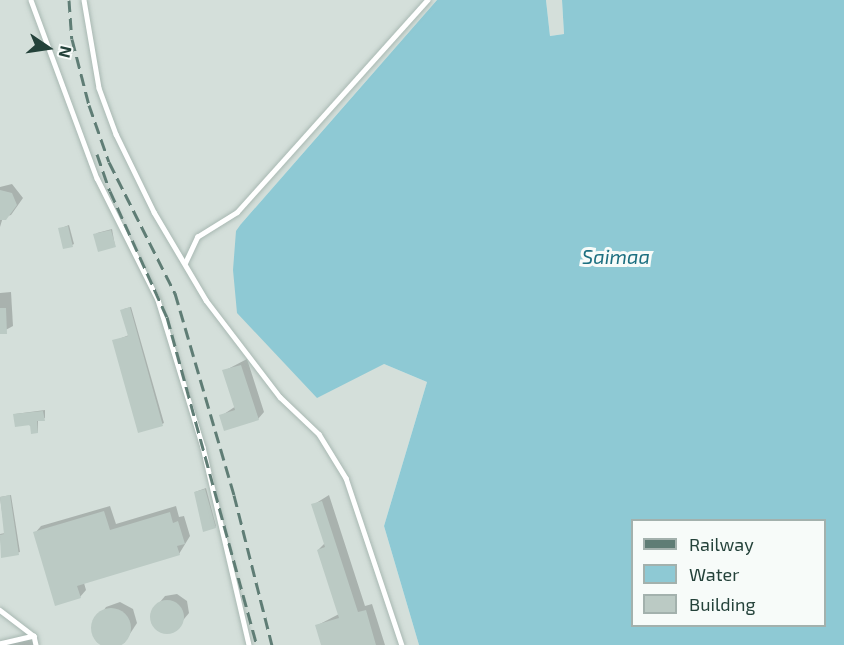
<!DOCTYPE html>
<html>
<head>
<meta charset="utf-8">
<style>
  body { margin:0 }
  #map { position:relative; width:844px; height:645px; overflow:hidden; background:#e6efeb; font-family:"Exo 2",sans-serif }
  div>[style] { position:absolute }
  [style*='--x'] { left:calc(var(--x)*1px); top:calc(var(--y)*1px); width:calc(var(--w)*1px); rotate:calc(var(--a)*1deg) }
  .built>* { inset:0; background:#d4dfda }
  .water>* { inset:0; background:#8ec9d4 }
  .shadow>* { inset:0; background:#0003 }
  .building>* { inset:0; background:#bbcac4 }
  .round { border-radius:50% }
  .roads { filter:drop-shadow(0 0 2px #a8b8b2) drop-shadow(0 0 2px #a8b8b2) }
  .lane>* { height:4.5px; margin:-2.25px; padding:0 2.25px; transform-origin:2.25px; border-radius:2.25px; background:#fff }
  .rail>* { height:3px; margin-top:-1.5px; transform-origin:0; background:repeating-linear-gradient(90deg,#5f7d75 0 12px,transparent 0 18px) }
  span { translate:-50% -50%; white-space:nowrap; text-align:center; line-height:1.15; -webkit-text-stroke:6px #f7fbf9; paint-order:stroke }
  .water-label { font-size:20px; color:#1c6f80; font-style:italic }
  .legend { position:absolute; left:631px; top:519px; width:195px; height:108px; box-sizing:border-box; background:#f7fbf9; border:2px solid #a3b1ad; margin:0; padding:8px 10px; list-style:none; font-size:18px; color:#24423a }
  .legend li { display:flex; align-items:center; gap:12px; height:30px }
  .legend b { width:30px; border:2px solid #a3b1ad }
  .north { position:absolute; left:18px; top:18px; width:60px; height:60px; -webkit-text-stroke:4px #f7fbf9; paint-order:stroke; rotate:103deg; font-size:16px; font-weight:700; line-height:24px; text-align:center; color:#24423a }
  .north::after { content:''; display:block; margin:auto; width:21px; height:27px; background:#24423a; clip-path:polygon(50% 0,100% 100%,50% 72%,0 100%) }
</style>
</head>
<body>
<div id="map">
  <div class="built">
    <i style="clip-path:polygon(0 0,437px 0,241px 224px,384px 364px,427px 382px,384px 526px,419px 645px,0 645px)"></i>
    <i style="clip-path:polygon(546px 0,562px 0,564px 34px,550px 36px)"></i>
  </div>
  <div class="water">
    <i style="clip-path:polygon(evenodd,437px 0,546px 0,550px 36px,564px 34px,562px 0,844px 0,844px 645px,419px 645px,384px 526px,427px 382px,384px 364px,317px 398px,237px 313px,233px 270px,236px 231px,241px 224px,437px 0,632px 520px,824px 520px,824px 626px,632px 626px,632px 520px)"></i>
  </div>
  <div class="shadow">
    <i style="clip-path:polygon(12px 184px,23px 198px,11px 215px,3px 217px,0 227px,0 187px)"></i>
    <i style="clip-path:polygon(69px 225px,74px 244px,72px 245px,59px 229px)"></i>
    <i style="clip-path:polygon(112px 229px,115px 246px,95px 235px,97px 233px)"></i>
    <i style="clip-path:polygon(11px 292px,13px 326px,0 333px,0 293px)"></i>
    <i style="clip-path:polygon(131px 307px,164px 423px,162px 424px,114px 341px,129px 335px,124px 309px)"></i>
    <i style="clip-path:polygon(247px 359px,264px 412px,258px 419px,221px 416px,236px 406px,224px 371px)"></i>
    <i style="clip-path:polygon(45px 410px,45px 418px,38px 420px,38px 432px,15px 414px)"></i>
    <i style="clip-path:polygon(206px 488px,216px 526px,215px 527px,195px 492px)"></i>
    <i style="clip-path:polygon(11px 495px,20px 552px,2px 557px,0 534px,5px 533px,0 497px)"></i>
    <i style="clip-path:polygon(329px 495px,365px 606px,372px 604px,385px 645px,322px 645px,316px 626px,339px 614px,318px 550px,325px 543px,313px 505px)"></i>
    <i style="clip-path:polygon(110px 506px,116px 524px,176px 506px,179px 517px,184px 516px,190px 536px,179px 554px,84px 583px,86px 590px,80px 597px,35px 533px,41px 526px)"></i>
    <i style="clip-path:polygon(177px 594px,187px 601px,189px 613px,175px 630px,163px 632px,153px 625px,151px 613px,165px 596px)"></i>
    <i style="clip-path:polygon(120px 602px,133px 609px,137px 623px,124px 643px,104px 645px,96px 641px,92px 627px,106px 607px)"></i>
    <i style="clip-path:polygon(33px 635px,33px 645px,0 645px,4px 640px)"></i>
  </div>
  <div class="building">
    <i style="clip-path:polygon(0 190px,12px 193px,17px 205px,6px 220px,0 220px)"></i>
    <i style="clip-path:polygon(68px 226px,73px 247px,63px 249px,58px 228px)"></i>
    <i style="clip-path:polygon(111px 230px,116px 247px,98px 252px,93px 234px)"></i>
    <i style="clip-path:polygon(130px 307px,163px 426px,138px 433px,112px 340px,128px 336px,120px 310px)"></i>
    <i style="clip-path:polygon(0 308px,6px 308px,7px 334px,0 334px)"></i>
    <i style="clip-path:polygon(241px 365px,259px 420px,224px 431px,219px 415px,235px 410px,222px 370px)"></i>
    <i style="clip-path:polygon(43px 411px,45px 421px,37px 421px,38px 433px,31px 434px,30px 425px,15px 427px,13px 414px)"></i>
    <i style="clip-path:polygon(205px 489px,216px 528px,203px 532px,194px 492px)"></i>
    <i style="clip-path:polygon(10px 495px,19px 555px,1px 558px,0 535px,4px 534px,0 497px)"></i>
    <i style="clip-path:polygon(322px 501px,358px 612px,366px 610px,376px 645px,321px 645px,315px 625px,339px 618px,317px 550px,325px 547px,311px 504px)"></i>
    <i style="clip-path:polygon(104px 511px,110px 530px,170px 512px,173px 523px,178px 521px,185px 544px,177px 546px,180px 555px,77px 586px,81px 598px,55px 606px,33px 532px)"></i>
    <i class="round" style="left:150px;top:600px;width:34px;height:34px"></i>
    <i class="round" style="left:91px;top:608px;width:40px;height:40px"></i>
  </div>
  <div class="roads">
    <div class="lane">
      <i style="--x:31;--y:0;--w:190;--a:69.7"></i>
      <i style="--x:97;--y:178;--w:136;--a:63.4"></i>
      <i style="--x:158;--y:300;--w:154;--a:73"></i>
      <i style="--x:203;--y:447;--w:203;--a:76.9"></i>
      <i style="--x:84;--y:0;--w:89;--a:80.3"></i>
      <i style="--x:99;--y:88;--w:49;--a:69.7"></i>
      <i style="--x:116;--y:134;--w:87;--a:64"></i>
      <i style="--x:154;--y:212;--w:102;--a:59.4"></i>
      <i style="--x:206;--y:300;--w:122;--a:52.7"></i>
      <i style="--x:280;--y:397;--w:54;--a:43.5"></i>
      <i style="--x:319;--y:434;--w:52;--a:58.5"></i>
      <i style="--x:346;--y:478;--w:176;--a:71.5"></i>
      <i style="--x:185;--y:263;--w:29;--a:-65"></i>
      <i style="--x:197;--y:237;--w:47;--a:-32"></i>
      <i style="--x:237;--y:212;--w:285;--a:-48.1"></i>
      <i style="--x:0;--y:610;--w:43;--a:37.4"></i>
      <i style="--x:34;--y:636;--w:35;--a:167"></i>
      <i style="--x:34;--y:636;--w:9;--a:77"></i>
    </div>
  </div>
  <div class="rail">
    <i style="--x:69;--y:0;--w:39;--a:86"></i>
    <i style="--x:72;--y:39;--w:68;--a:75.6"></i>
    <i style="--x:89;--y:105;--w:60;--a:70.7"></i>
    <i style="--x:109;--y:162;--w:147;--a:63.3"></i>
    <i style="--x:175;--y:293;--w:210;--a:73.7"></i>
    <i style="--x:234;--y:495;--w:155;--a:75.8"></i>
    <i style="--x:97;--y:154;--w:39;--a:71"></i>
    <i style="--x:110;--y:191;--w:138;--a:65.7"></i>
    <i style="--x:167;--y:317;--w:340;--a:74.7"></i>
  </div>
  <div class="water-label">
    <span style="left:616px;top:256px">Saimaa</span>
  </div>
  <ul class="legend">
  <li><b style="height:8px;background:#5f7d75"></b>Railway</li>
  <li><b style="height:16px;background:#8ec9d4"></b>Water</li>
  <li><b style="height:16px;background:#bbcac4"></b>Building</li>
  </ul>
  <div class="north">N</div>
</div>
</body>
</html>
